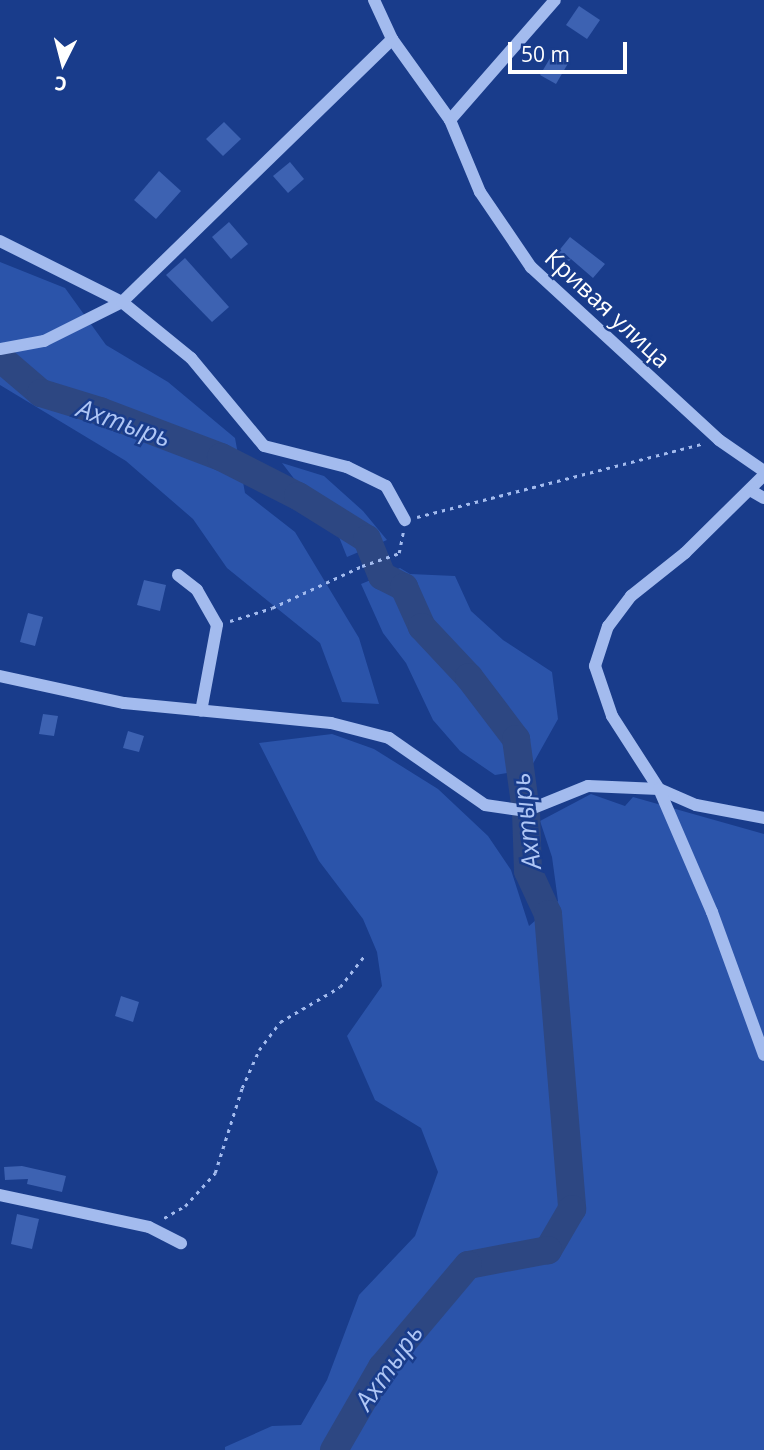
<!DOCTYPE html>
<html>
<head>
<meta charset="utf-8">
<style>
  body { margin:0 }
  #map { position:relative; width:764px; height:1450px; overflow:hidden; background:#193c8b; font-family:"Open Sans",sans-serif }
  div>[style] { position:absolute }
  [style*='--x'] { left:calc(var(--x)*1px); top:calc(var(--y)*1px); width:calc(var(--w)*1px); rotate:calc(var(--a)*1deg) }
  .green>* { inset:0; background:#2b54aa }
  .river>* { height:28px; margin:-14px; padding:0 14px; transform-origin:14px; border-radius:14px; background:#2d4782 }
  .building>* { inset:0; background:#3d62b2 }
  .path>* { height:2.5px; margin-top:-1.25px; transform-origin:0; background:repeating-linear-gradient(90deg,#a3bbee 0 3.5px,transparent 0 8.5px) }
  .minor>* { height:12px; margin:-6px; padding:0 6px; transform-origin:6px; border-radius:6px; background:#a3bbee }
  span { translate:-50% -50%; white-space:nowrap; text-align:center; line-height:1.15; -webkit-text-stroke:5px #193c8b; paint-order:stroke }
  .street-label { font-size:24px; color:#fff }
  .water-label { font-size:26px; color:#afc6f5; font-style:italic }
  .north { position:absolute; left:28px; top:28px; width:70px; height:70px; -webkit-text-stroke:5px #193c8b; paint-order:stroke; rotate:186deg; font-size:19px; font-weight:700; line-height:28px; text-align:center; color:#fff }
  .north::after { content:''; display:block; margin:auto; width:24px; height:32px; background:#fff; clip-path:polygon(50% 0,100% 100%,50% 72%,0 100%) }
  .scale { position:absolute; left:508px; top:42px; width:119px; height:32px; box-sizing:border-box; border:4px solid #fff; border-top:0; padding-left:9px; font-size:21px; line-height:24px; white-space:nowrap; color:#fff; -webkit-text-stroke:5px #193c8b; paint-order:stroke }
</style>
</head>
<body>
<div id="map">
  <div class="green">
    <i style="clip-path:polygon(0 262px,65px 288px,106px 345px,168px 382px,235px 438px,245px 493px,295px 532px,359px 638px,379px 704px,342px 702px,320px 643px,227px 568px,193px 519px,126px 461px,0 385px)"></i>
    <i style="clip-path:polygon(282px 463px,324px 476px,363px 511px,387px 540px,347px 557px,339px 537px)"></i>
    <i style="clip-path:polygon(400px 568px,410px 574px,455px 576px,471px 611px,503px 640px,552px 672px,558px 719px,530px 769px,495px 775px,460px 751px,433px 720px,406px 663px,383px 633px,361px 584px)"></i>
    <i style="clip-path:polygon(332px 734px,374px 749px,438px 789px,488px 836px,511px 870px,529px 926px,558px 901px,552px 857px,540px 821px,591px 794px,625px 806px,633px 797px,764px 834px,764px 1450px,225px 1450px,225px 1447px,272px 1426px,301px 1425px,327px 1380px,359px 1295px,415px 1236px,438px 1172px,421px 1128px,375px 1100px,347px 1036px,382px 986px,377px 952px,363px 919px,319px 861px,259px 743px)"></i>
  </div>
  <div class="river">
    <i style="--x:0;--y:358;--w:54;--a:40.5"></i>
    <i style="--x:41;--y:393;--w:62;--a:17"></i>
    <i style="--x:100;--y:411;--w:129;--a:20.8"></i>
    <i style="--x:221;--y:457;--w:86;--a:26.9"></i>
    <i style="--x:298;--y:496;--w:81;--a:31.9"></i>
    <i style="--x:367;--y:539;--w:40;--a:68"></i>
    <i style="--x:382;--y:576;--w:25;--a:27"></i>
    <i style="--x:404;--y:587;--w:44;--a:65.8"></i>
    <i style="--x:422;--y:627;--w:69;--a:46.8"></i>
    <i style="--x:469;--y:677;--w:78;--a:52.8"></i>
    <i style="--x:516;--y:739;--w:73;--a:82.1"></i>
    <i style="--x:526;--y:811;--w:60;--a:88.1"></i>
    <i style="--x:528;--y:871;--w:47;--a:65.1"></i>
    <i style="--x:548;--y:914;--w:296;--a:85.3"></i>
    <i style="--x:572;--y:1209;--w:48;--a:120.3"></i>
    <i style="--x:548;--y:1250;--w:81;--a:169.4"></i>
    <i style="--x:468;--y:1265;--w:133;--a:130.1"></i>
    <i style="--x:382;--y:1367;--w:96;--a:120"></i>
  </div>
  <div class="building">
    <i style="clip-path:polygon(579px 6px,600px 20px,587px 39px,566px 25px)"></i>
    <i style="clip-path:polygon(555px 50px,570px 60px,556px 84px,540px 75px)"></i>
    <i style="clip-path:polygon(224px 122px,241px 139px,223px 156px,206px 139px)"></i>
    <i style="clip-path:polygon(290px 162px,304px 179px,288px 193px,273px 176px)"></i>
    <i style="clip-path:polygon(159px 171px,181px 191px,156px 219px,134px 200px)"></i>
    <i style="clip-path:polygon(229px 222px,248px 244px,231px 259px,212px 237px)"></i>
    <i style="clip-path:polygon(570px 237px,605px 264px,593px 278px,571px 259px,569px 261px,557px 253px)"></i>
    <i style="clip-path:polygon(185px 258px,229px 307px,212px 322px,166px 275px)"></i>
    <i style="clip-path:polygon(144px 580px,166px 585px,160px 611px,137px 605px)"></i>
    <i style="clip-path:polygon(28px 613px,43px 617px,35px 646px,20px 642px)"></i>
    <i style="clip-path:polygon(43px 714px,58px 716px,54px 736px,39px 734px)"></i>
    <i style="clip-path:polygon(128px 731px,144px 736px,139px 752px,123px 748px)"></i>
    <i style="clip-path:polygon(121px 996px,139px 1002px,133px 1022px,115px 1016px)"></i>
    <i style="clip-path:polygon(22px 1166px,66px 1176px,62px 1192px,27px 1184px,28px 1179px,5px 1180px,4px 1167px)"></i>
    <i style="clip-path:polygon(17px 1214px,39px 1219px,32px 1249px,11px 1244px)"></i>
  </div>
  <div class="path">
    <i style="--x:417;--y:517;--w:294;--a:-14.4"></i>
    <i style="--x:230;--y:621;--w:44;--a:-17.2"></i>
    <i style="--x:272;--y:608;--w:99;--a:-25"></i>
    <i style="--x:362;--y:566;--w:39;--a:-19"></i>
    <i style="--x:399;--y:553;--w:21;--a:-79"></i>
    <i style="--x:164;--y:1218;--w:24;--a:-30"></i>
    <i style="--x:185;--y:1206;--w:45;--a:-47.7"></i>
    <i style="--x:215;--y:1173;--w:89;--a:-72.4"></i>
    <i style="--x:242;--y:1088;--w:42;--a:-65.9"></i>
    <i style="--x:259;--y:1050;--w:35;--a:-53"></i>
    <i style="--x:280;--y:1022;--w:69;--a:-30.3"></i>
    <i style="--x:340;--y:987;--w:39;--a:-52"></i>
  </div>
  <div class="minor">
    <i style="--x:374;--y:0;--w:43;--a:65.2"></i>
    <i style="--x:392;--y:39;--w:100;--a:54.4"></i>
    <i style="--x:450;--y:120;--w:78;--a:67.4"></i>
    <i style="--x:480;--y:192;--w:91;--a:55.8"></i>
    <i style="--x:531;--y:267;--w:255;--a:42.6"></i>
    <i style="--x:719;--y:440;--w:55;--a:34.6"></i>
    <i style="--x:450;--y:120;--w:159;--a:-48.8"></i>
    <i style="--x:0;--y:241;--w:136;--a:26.6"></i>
    <i style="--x:122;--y:302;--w:89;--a:39.1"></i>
    <i style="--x:191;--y:358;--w:114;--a:50.3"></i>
    <i style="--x:264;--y:446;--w:86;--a:14.2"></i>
    <i style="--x:347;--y:467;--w:43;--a:26"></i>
    <i style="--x:386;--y:486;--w:39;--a:61"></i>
    <i style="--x:0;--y:349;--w:45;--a:-10.3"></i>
    <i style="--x:44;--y:341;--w:87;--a:-26.6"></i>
    <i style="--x:122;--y:302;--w:377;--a:-44.2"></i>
    <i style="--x:764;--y:475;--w:111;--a:135.4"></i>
    <i style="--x:685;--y:553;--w:69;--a:141.5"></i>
    <i style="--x:631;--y:596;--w:38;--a:127"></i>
    <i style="--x:608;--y:626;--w:42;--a:108"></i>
    <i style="--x:595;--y:666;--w:53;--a:71.2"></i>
    <i style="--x:612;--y:716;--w:87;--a:57.2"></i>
    <i style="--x:659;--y:789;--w:40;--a:23.4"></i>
    <i style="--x:696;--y:805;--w:69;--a:10.8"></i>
    <i style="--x:750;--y:490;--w:16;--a:30"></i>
    <i style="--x:178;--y:575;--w:24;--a:38"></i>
    <i style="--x:197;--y:590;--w:40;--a:60.3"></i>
    <i style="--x:217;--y:625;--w:87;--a:100.5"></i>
    <i style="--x:0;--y:676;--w:127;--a:12.3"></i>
    <i style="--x:124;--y:703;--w:208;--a:5.5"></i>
    <i style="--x:331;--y:723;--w:60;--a:14.5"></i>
    <i style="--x:389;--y:738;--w:117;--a:34.9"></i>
    <i style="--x:485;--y:805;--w:41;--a:8.3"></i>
    <i style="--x:526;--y:811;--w:67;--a:-22"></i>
    <i style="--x:588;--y:786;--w:71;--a:2.4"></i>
    <i style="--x:659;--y:789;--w:134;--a:66.7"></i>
    <i style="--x:712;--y:912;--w:152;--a:70"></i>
    <i style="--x:0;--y:1195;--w:152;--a:12.1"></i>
    <i style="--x:149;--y:1227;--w:36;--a:27"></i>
  </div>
  <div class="street-label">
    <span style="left:608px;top:308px;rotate:43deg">Кривая улица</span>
  </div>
  <div class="water-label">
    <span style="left:124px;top:423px;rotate:19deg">Ахтырь</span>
    <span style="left:526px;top:821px;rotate:-97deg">Ахтырь</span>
    <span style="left:389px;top:1367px;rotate:-55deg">Ахтырь</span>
  </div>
  <div class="north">С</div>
  <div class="scale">50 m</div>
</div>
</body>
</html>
